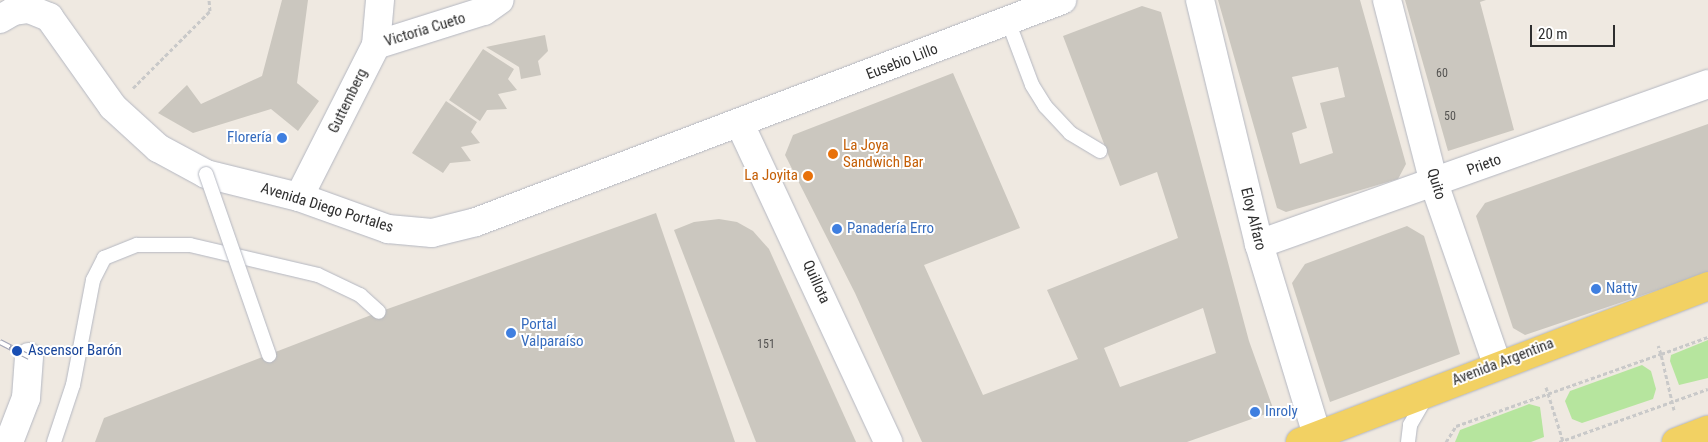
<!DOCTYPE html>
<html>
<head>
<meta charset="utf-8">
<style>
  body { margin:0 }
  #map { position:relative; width:1708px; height:442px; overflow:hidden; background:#efe9e1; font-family:"Roboto Condensed",sans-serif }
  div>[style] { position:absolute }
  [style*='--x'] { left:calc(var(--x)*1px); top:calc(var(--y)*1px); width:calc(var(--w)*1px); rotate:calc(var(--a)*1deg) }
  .green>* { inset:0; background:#b6e59e }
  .building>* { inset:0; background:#cbc7bf }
  .path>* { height:3px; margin-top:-1.5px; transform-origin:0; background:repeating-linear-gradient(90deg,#c9c9c9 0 4px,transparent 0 6.5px) }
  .roads { filter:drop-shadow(0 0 1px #b4b7c1) drop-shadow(0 0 1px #b4b7c1) }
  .lane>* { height:14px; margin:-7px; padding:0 7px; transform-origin:7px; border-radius:7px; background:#fff }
  .street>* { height:28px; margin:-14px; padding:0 14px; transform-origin:14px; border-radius:14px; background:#fff }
  .secondary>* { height:28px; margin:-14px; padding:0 14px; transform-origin:14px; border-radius:14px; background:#fff }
  .primary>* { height:28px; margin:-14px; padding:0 14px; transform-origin:14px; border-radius:14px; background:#f2d163 }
  .rail>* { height:5.5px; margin-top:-2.75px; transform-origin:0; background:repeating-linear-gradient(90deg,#fff 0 11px,#a3a6b8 0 22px); box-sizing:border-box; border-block:1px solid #a3a6b8 }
  .bridges { filter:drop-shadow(0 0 1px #b4b7c1) drop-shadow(0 0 1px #b4b7c1) }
  .lane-bridge>* { height:14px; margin:-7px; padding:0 7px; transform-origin:7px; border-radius:7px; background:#fff }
  .dots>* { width:14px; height:14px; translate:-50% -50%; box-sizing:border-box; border:2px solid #fff; border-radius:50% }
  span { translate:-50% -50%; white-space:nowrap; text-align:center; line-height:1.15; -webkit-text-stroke:4px #fff; paint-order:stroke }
  .number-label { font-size:12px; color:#555452 }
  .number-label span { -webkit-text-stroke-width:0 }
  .street-label { font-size:15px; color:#2e2e2e }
  .shop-label { font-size:15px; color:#366cbe }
  .right { translate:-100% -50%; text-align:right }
  .left { translate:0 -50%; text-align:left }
  .food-label { font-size:15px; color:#c56008 }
  .transit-label { font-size:15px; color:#164399 }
  .scale { position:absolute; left:1530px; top:25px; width:85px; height:22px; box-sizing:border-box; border:2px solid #2e2e2e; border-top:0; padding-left:6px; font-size:15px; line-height:18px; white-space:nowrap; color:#2e2e2e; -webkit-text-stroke:4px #fff; paint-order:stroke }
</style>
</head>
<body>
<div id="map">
  <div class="green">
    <i style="clip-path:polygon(1708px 340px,1708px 378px,1679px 385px,1670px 361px,1671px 355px)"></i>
    <i style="clip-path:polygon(1642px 365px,1651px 371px,1656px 389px,1653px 399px,1582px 423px,1572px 419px,1565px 401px,1570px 391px)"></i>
    <i style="clip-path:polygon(1529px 404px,1540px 407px,1544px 437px,1531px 442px,1455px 442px,1460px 430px)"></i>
  </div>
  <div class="building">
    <i style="clip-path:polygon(282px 0,308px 0,297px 83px,319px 101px,298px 131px,271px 109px,193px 133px,158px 113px,187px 85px,201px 104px,262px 76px)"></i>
    <i style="clip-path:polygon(evenodd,1218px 0,1360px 0,1406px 164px,1398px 179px,1286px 212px,1277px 208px,1218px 0,1338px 67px,1345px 97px,1320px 103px,1333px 153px,1300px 164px,1292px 133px,1307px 128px,1292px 77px,1338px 67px)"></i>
    <i style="clip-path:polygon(1405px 0,1486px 0,1480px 2px,1514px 130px,1448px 151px)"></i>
    <i style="clip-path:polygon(evenodd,1142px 6px,1161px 12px,1249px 341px,1274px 411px,1187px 442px,922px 442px,855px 293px,785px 155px,793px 135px,953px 73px,1020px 228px,924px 265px,983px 395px,1078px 359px,1047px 290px,1178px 238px,1157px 172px,1120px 186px,1063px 36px,1142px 6px,1203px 308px,1216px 353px,1120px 387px,1104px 348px,1203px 308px)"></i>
    <i style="clip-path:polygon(545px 35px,548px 51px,538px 61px,541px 75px,521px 79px,519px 67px,486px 47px)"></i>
    <i style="clip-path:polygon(483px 49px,514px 69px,508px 79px,517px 90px,498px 94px,507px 109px,487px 110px,480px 121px,449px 100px)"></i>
    <i style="clip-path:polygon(446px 101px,477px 122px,471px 132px,480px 143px,461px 147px,471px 161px,450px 163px,443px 173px,412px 153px)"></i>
    <i style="clip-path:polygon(1708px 124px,1708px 273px,1525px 335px,1513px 328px,1476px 216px,1485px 203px)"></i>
    <i style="clip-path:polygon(656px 213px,735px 442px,95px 442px,104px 418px,379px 312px)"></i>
    <i style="clip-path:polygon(719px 219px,737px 222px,753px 231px,769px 249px,856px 442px,756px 442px,674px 230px,694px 222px)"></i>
    <i style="clip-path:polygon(1407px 226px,1424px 236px,1460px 354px,1330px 402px,1292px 283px,1305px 264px)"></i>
  </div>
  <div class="path">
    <i style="--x:133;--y:88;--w:109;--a:-45"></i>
    <i style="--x:210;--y:11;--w:11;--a:-95"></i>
    <i style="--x:1546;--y:387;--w:57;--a:72.5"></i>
    <i style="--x:1674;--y:410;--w:57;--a:-103.1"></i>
    <i style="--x:1661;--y:354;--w:50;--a:-19.9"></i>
    <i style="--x:1446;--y:442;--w:19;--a:-58"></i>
    <i style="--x:1456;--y:426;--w:217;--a:-19.4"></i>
    <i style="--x:1661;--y:354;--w:9;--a:-108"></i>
    <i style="--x:1559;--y:442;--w:158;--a:-19.6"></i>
  </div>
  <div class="roads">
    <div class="lane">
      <i style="--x:1008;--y:21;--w:68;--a:69.4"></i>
      <i style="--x:1032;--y:85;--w:25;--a:58"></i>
      <i style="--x:1045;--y:106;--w:37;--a:47"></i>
      <i style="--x:1070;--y:133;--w:35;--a:31"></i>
      <i style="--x:54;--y:442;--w:60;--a:-71.6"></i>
      <i style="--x:73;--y:385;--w:107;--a:-79.2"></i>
      <i style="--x:93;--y:280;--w:25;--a:-63"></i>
      <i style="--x:104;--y:258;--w:35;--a:-22"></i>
      <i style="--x:137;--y:245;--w:53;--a:0"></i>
      <i style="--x:190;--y:245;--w:131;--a:13.2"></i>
      <i style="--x:318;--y:275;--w:47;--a:25.5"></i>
      <i style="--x:360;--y:295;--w:25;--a:42"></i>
      <i style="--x:1408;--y:442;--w:17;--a:-83"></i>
      <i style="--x:1410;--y:425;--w:32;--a:-60"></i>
    </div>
    <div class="street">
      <i style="--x:1387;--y:0;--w:189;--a:75.6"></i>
      <i style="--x:1434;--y:183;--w:192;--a:70.8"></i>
      <i style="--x:376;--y:45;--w:113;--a:-17.5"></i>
      <i style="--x:484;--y:11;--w:19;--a:-35"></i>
      <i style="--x:299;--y:197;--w:170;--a:-63.1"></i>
      <i style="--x:376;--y:45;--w:45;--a:-84.9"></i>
      <i style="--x:1259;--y:244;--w:477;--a:-19.6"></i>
      <i style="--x:9;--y:442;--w:47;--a:-68.9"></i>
      <i style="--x:26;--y:398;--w:41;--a:-85.8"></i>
    </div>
    <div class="secondary">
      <i style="--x:1200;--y:0;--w:251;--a:76.4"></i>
      <i style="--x:1259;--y:244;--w:207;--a:73.1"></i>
      <i style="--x:0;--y:19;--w:16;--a:-30"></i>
      <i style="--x:14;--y:11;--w:15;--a:-8"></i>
      <i style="--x:29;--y:9;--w:22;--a:22"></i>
      <i style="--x:49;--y:17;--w:110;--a:54.6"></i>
      <i style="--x:113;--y:107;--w:61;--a:42.3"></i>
      <i style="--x:158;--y:148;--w:55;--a:28.4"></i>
      <i style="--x:206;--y:174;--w:96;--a:13.9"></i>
      <i style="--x:299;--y:197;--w:95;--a:19.8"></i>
      <i style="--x:388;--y:229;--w:44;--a:5.2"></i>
      <i style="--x:432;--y:233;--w:45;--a:-14"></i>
      <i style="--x:476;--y:222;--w:627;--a:-20.75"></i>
      <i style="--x:740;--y:124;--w:351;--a:65"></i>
    </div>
    <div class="primary">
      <i style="--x:1300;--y:442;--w:437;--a:-20.9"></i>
      <i style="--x:1676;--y:442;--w:34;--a:-21"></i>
    </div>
  </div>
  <div class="rail">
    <i style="--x:0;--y:342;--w:33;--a:27"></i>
  </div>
  <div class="bridges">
    <div class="lane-bridge">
      <i style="--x:206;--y:174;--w:192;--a:70.8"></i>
    </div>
  </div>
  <div class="dots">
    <i style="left:282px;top:138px;background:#3f7fe0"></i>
    <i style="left:833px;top:154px;background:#e8710a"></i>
    <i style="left:808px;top:176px;background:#e8710a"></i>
    <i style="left:837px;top:229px;background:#3f7fe0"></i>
    <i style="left:1596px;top:289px;background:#3f7fe0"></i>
    <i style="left:511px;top:333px;background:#3f7fe0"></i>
    <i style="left:17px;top:351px;background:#1a4fb4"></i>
    <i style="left:1255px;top:412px;background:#3f7fe0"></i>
  </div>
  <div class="number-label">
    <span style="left:1442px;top:74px">60</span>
    <span style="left:1450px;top:117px">50</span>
    <span style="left:766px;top:345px">151</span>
  </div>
  <div class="street-label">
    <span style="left:425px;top:30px;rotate:-17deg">Victoria Cueto</span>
    <span style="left:902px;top:62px;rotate:-21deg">Eusebio Lillo</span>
    <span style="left:348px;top:101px;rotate:-64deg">Guttemberg</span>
    <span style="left:1484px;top:165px;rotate:-20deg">Prieto</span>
    <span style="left:1436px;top:184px;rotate:73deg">Quito</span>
    <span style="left:327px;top:208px;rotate:17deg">Avenida Diego Portales</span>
    <span style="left:1253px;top:219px;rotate:76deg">Eloy Alfaro</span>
    <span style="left:816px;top:282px;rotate:66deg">Quillota</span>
    <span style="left:1503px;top:362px;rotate:-21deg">Avenida Argentina</span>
  </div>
  <div class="shop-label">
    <span class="right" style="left:272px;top:138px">Florería</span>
    <span class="left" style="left:847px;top:229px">Panadería Erro</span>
    <span class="left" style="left:1606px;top:289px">Natty</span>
    <span class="left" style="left:521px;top:333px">Portal<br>Valparaíso</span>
    <span class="left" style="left:1265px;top:412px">Inroly</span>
  </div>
  <div class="food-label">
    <span class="left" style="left:843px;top:154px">La Joya<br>Sandwich Bar</span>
    <span class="right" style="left:798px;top:176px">La Joyita</span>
  </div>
  <div class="transit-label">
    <span class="left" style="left:28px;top:351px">Ascensor Barón</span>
  </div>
  <div class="scale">20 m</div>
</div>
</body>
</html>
